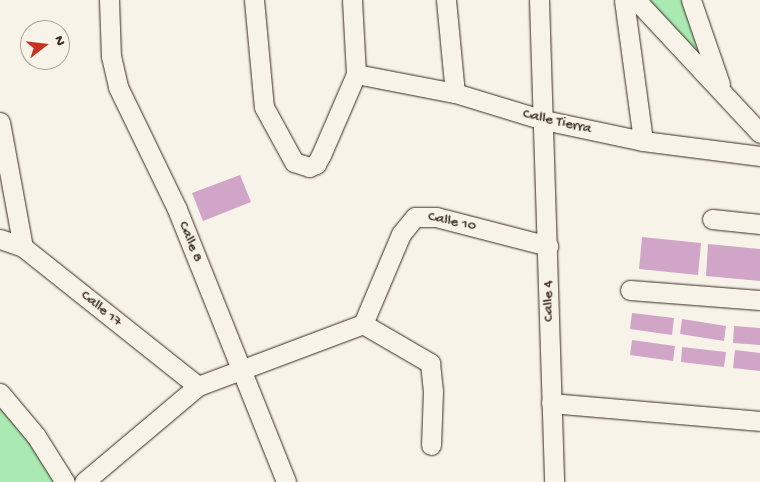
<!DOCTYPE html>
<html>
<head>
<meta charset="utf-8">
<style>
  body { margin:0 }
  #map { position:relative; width:760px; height:482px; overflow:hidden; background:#f7f3e8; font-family:"Gochi Hand",sans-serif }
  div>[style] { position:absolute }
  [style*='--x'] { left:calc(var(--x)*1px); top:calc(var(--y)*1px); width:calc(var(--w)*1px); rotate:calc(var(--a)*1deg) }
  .green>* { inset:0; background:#aaeab2 }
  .building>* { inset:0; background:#d1a5c7 }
  .roads { filter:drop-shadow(0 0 1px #3b2a1e) drop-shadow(0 0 1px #3b2a1e) }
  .street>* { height:19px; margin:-9.5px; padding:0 9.5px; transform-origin:9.5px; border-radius:9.5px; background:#f7f3e8 }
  span { translate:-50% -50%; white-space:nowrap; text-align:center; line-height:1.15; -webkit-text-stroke:4px #f7f3e8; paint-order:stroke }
  .street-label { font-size:15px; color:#3b2a1e }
  .north { position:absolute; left:20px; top:20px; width:50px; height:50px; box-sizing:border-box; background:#f7f3e8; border:1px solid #aca397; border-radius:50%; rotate:74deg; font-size:14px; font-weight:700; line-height:20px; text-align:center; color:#3b2a1e }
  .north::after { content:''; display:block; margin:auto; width:18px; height:22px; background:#c8321e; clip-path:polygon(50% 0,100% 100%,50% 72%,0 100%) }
</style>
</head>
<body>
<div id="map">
  <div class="green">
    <i style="clip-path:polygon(645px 0,682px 0,702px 64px)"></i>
    <i style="clip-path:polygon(0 401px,57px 482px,0 482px)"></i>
  </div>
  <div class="building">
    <i style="clip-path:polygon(240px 175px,251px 202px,203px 221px,192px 193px)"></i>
    <i style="clip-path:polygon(642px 237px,701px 243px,698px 275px,639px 269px)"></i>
    <i style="clip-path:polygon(708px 244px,760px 249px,760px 281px,706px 276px)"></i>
    <i style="clip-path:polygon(632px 313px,674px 318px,672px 335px,630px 329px)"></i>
    <i style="clip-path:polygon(682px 319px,726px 326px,724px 341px,680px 334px)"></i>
    <i style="clip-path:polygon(734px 326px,760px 328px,760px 345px,733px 343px)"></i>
    <i style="clip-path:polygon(632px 340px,675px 346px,673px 361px,630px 355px)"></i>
    <i style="clip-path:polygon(682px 347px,726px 352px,724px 367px,681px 362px)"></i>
    <i style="clip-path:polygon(735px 350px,760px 353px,760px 371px,733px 368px)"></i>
  </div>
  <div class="roads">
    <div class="street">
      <i style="--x:109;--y:0;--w:56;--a:88"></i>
      <i style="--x:111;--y:56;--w:32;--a:77"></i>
      <i style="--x:118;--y:87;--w:136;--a:64.2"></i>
      <i style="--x:177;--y:209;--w:294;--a:68.2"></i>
      <i style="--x:254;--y:0;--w:107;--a:84.7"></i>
      <i style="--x:264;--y:107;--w:63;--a:61.4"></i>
      <i style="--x:294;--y:162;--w:16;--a:18"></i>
      <i style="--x:309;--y:167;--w:8;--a:-23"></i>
      <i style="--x:316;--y:164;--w:10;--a:-61"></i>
      <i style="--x:321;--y:155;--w:88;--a:-66.6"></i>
      <i style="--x:356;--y:74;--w:74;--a:-93.1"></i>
      <i style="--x:446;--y:0;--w:93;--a:84.5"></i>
      <i style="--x:539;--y:0;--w:482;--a:88.2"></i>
      <i style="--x:624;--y:0;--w:142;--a:82.3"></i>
      <i style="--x:636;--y:0;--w:182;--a:47"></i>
      <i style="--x:691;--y:0;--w:89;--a:71"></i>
      <i style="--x:356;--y:74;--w:101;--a:10.9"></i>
      <i style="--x:455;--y:93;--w:93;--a:16.9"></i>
      <i style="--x:544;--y:120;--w:101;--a:12"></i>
      <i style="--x:643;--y:141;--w:118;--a:7.3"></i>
      <i style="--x:0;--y:122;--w:127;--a:79.6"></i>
      <i style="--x:712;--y:219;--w:48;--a:5.9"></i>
      <i style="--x:0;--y:239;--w:24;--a:19"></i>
      <i style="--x:23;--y:247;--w:223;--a:38.5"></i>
      <i style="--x:630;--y:290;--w:130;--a:4.4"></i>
      <i style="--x:363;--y:324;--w:98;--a:-67.1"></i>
      <i style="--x:401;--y:234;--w:22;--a:-51"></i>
      <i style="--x:415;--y:217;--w:21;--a:0"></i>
      <i style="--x:436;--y:217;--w:116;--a:14.5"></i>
      <i style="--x:363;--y:324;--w:78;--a:30.2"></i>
      <i style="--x:430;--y:363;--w:28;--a:84"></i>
      <i style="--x:433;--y:391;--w:54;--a:92.1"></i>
      <i style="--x:0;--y:393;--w:56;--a:50.1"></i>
      <i style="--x:36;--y:436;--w:54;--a:57.8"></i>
      <i style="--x:551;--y:403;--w:210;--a:4.9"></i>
      <i style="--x:84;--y:482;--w:149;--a:-40.1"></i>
      <i style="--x:198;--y:386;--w:176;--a:-20.6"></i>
    </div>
  </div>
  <div class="street-label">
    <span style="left:557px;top:122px;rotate:13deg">Calle Tierra</span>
    <span style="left:452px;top:222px;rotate:12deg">Calle 10</span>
    <span style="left:190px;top:242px;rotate:68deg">Calle 8</span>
    <span style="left:549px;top:301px;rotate:-91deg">Calle 4</span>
    <span style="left:101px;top:309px;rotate:39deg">Calle 17</span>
  </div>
  <div class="north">N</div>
</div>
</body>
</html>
